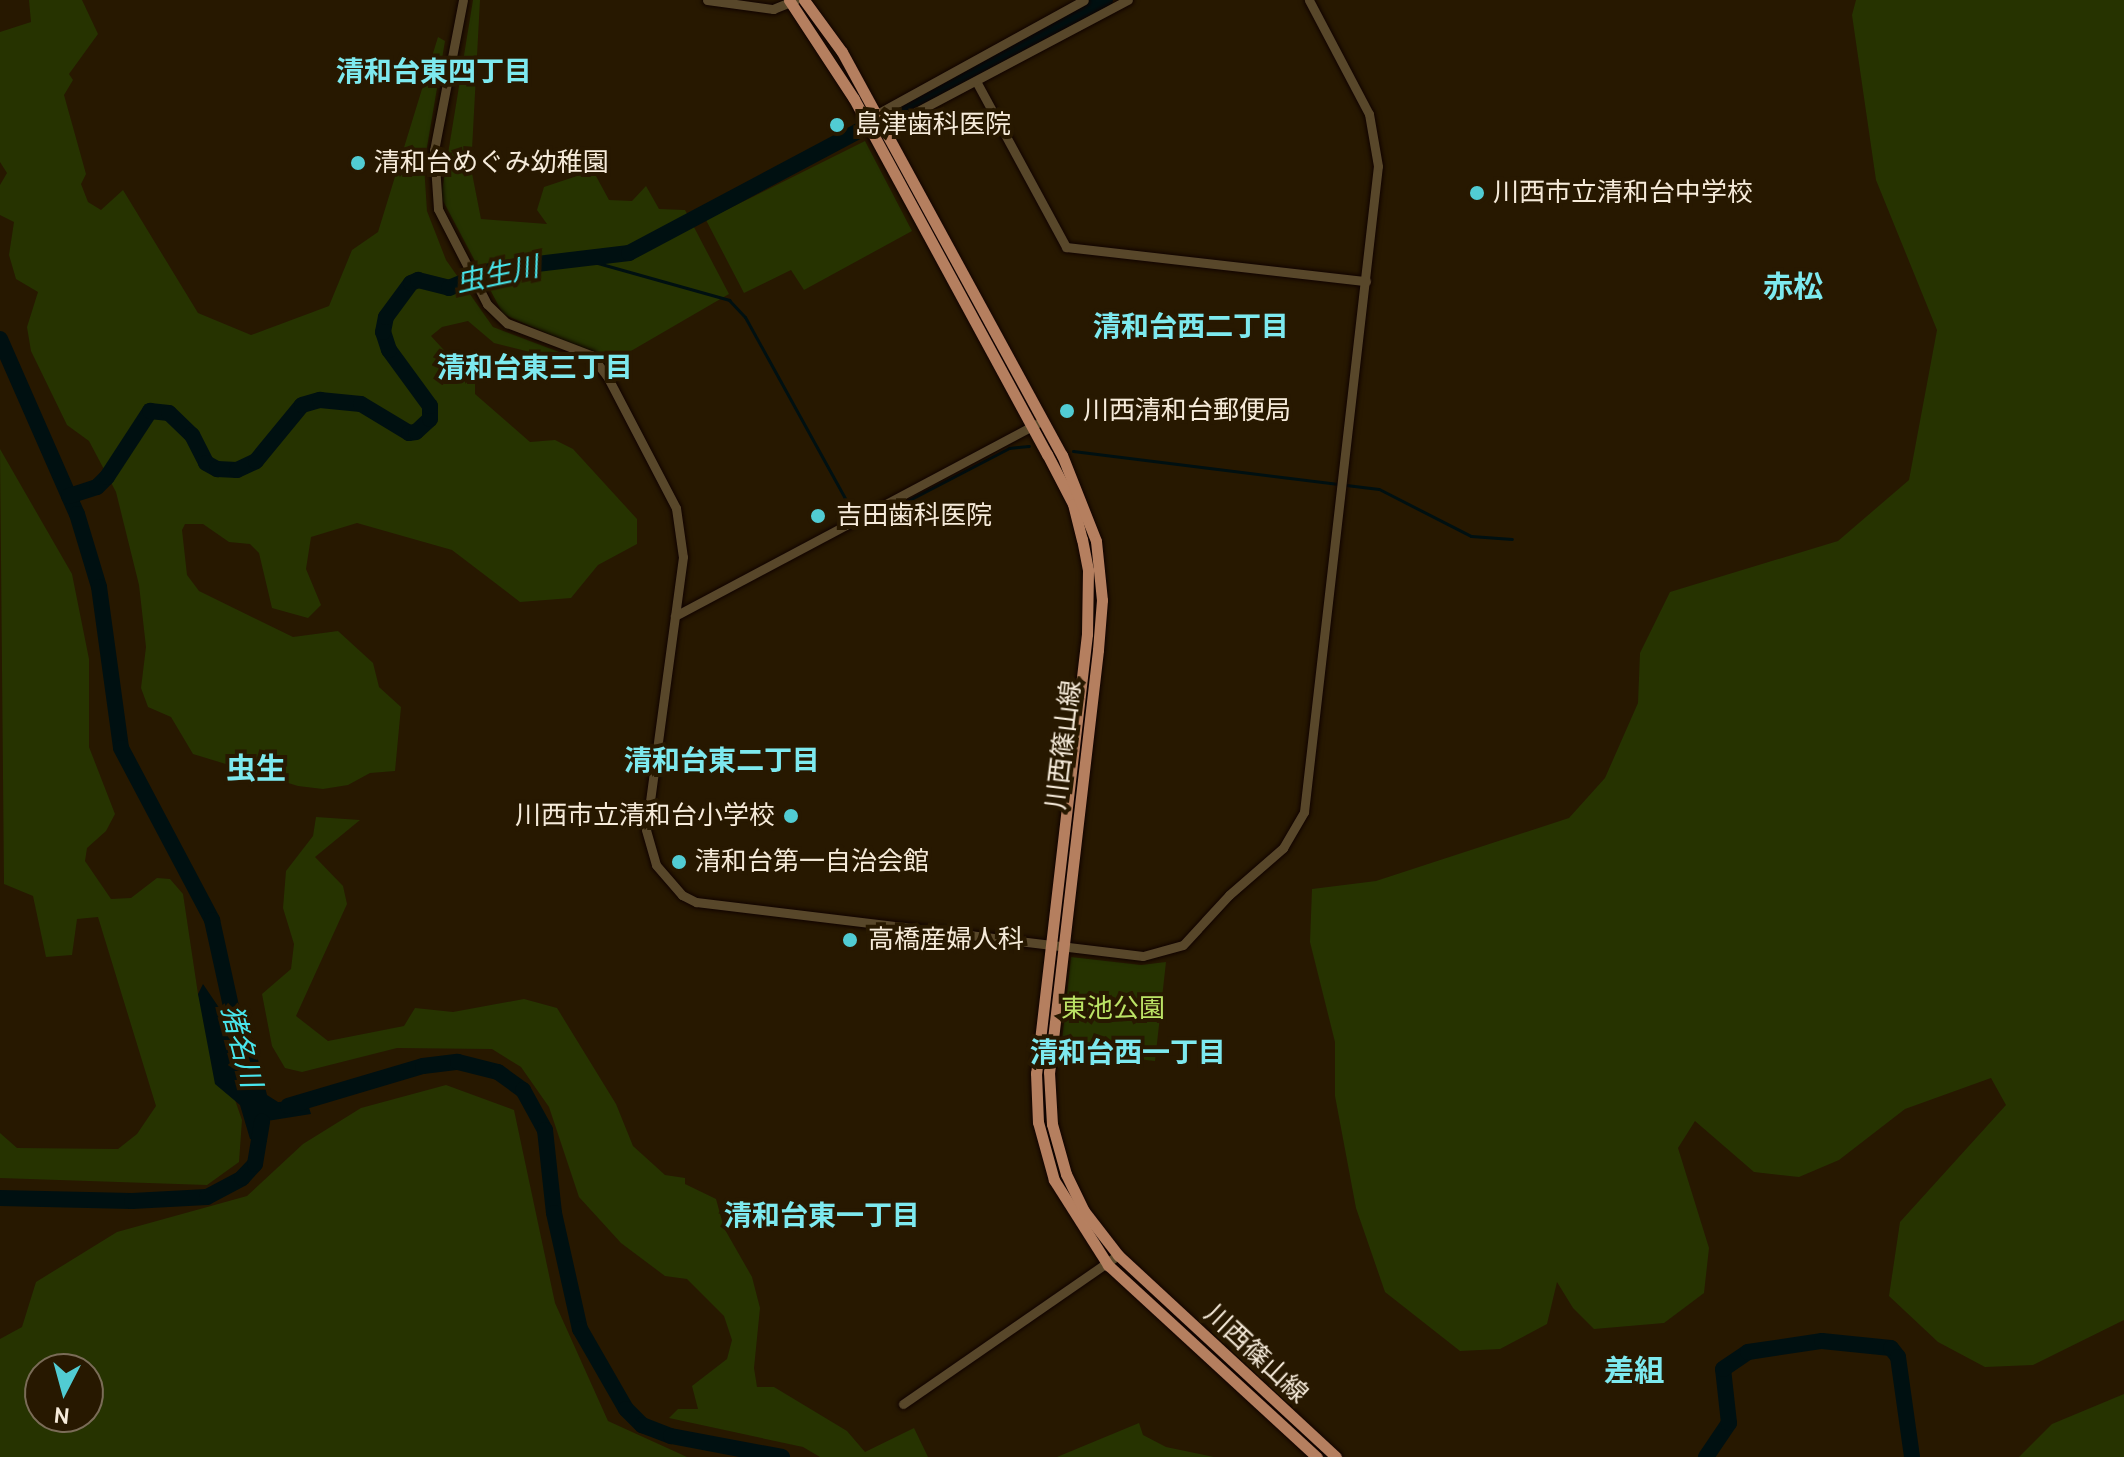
<!DOCTYPE html>
<html>
<head>
<meta charset="utf-8">
<style>
  body { margin:0 }
  #map { position:relative; width:2124px; height:1457px; overflow:hidden; background:#271800; font-family:Cabin,"Noto Sans JP",sans-serif }
  div>[style] { position:absolute }
  [style*='--x'] { left:calc(var(--x)*1px); top:calc(var(--y)*1px); width:calc(var(--w)*1px); rotate:calc(var(--a)*1deg) }
  .green>* { inset:0; background:#263300 }
  .water>* { inset:0; background:#001011 }
  .stream>* { height:3px; margin:-1.5px; padding:0 1.5px; transform-origin:1.5px; border-radius:1.5px; background:#001011 }
  .river>* { height:16px; margin:-8px; padding:0 8px; transform-origin:8px; border-radius:8px; background:#001011 }
  .roads { filter:drop-shadow(0 0 2px #100300) drop-shadow(0 0 2px #100300) }
  .minor>* { height:9px; margin:-4.5px; padding:0 4.5px; transform-origin:4.5px; border-radius:4.5px; background:#58472a }
  .major>* { height:11px; margin:-5.5px; padding:0 5.5px; transform-origin:5.5px; border-radius:5.5px; background:#b57f5f }
  .dots>* { width:22px; height:22px; translate:-50% -50%; box-sizing:border-box; border:4px solid #271800; border-radius:50% }
  span { translate:-50% -50%; white-space:nowrap; text-align:center; line-height:1.15; -webkit-text-stroke:8px #271800; paint-order:stroke }
  .poi-label { font-size:26px; color:#f6ebda }
  .left { translate:0 -50%; text-align:left }
  .right { translate:-100% -50%; text-align:right }
  .street-label { font-size:26px; color:#f6ebda }
  .park-label { font-size:26px; color:#bbe365 }
  .neighbourhood-label { font-size:28px; color:#7de9ef; font-weight:700 }
  .water-label { font-size:28px; color:#49e6ec; font-style:italic }
  .quarter-label { font-size:30px; color:#7de9ef; font-weight:700 }
  .north { position:absolute; left:24px; top:1353px; width:80px; height:80px; box-sizing:border-box; background:#271800; border:2px solid #7a6c57; border-radius:50%; rotate:186deg; font-size:22px; font-weight:700; line-height:32px; text-align:center; color:#f6ebda }
  .north::after { content:''; display:block; margin:auto; width:28px; height:36px; background:#51ccd3; clip-path:polygon(50% 0,100% 100%,50% 72%,0 100%) }
</style>
</head>
<body>
<div id="map">
  <div class="green">
    <i style="clip-path:polygon(29px 0,82px 0,98px 34px,69px 74px,73px 80px,64px 95px,86px 174px,81px 184px,88px 202px,101px 210px,123px 190px,198px 313px,251px 335px,329px 306px,352px 250px,378px 232px,438px 37px,445px 41px,424px 165px,427px 211px,446px 260px,493px 327px,575px 358px,574px 363px,494px 343px,468px 321px,442px 327px,431px 336px,475px 384px,475px 394px,530px 442px,555px 440px,573px 449px,637px 519px,637px 544px,598px 565px,571px 598px,520px 602px,452px 550px,357px 523px,311px 537px,306px 569px,321px 605px,308px 618px,272px 608px,259px 553px,250px 544px,229px 542px,203px 524px,185px 524px,182px 530px,187px 575px,199px 591px,293px 637px,338px 631px,373px 663px,379px 687px,401px 707px,395px 771px,370px 773px,348px 785px,323px 789px,298px 786px,193px 754px,171px 717px,148px 707px,141px 688px,146px 647px,139px 585px,116px 492px,89px 441px,67px 425px,31px 351px,27px 327px,38px 292px,16px 279px,9px 255px,14px 222px,0 215px,0 185px,7px 173px,0 162px,0 32px,31px 22px)"></i>
    <i style="clip-path:polygon(473px 0,480px 0,471px 168px,481px 219px,547px 224px,537px 210px,544px 187px,583px 174px,596px 176px,609px 200px,632px 201px,646px 186px,659px 209px,685px 210px,729px 294px,612px 362px,503px 314px,441px 197px)"></i>
    <i style="clip-path:polygon(1856px 0,2124px 0,2124px 1320px,2033px 1365px,1985px 1367px,1938px 1342px,1889px 1296px,1900px 1222px,2006px 1105px,1991px 1078px,1905px 1109px,1839px 1160px,1799px 1177px,1754px 1172px,1695px 1121px,1678px 1148px,1709px 1248px,1704px 1293px,1664px 1323px,1594px 1329px,1573px 1308px,1557px 1282px,1547px 1324px,1500px 1349px,1460px 1351px,1385px 1292px,1356px 1208px,1335px 1096px,1335px 1042px,1310px 942px,1312px 889px,1376px 881px,1569px 818px,1605px 778px,1638px 703px,1640px 653px,1670px 592px,1838px 541px,1909px 480px,1937px 330px,1876px 180px,1852px 15px)"></i>
    <i style="clip-path:polygon(865px 141px,912px 231px,804px 290px,791px 270px,744px 293px,706px 220px)"></i>
    <i style="clip-path:polygon(0 449px,72px 574px,89px 659px,89px 747px,115px 814px,106px 831px,87px 848px,85px 861px,111px 899px,131px 898px,157px 878px,170px 879px,183px 894px,198px 994px,242px 1120px,239px 1162px,207px 1185px,0 1178px,0 1133px,17px 1148px,118px 1149px,137px 1134px,156px 1106px,98px 917px,77px 919px,72px 955px,46px 957px,33px 896px,4px 884px)"></i>
    <i style="clip-path:polygon(316px 817px,360px 820px,315px 857px,343px 886px,347px 904px,296px 1016px,328px 1041px,404px 1026px,415px 1008px,453px 1012px,524px 999px,557px 1008px,616px 1104px,633px 1146px,665px 1175px,685px 1178px,685px 1184px,716px 1199px,724px 1228px,752px 1277px,760px 1308px,754px 1368px,757px 1387px,774px 1387px,847px 1431px,865px 1452px,914px 1428px,928px 1457px,820px 1457px,803px 1447px,669px 1418px,678px 1409px,698px 1409px,692px 1386px,727px 1359px,732px 1340px,724px 1316px,687px 1279px,665px 1276px,621px 1243px,579px 1197px,549px 1107px,521px 1067px,492px 1049px,397px 1048px,302px 1072px,285px 1068px,272px 1046px,262px 994px,291px 969px,294px 944px,283px 908px,286px 871px,313px 836px)"></i>
    <i style="clip-path:polygon(1071px 957px,1141px 965px,1166px 962px,1155px 1061px,1061px 1050px)"></i>
    <i style="clip-path:polygon(evenodd,446px 1085px,514px 1110px,555px 1303px,608px 1421px,687px 1457px,0 1457px,0 1339px,22px 1327px,36px 1282px,117px 1232px,247px 1196px,303px 1144px,361px 1108px,446px 1085px,40px 1369px,88px 1369px,88px 1417px,40px 1417px,40px 1369px)"></i>
    <i style="clip-path:polygon(2124px 1394px,2124px 1457px,2019px 1457px,2052px 1424px)"></i>
    <i style="clip-path:polygon(1139px 1423px,1143px 1435px,1166px 1447px,1214px 1457px,1057px 1457px)"></i>
  </div>
  <div class="water">
    <i style="clip-path:polygon(203px 984px,224px 1015px,237px 1012px,251px 1032px,267px 1095px,278px 1102px,307px 1101px,311px 1114px,267px 1121px,267px 1142px,250px 1139px,240px 1105px,215px 1084px,198px 994px)"></i>
  </div>
  <div class="stream">
    <i style="--x:587;--y:260;--w:148;--a:15.7"></i>
    <i style="--x:729;--y:300;--w:23;--a:47"></i>
    <i style="--x:745;--y:317;--w:222;--a:61.1"></i>
    <i style="--x:1073;--y:451;--w:308;--a:7.1"></i>
    <i style="--x:1379;--y:489;--w:103;--a:27.1"></i>
    <i style="--x:1471;--y:536;--w:41;--a:4.2"></i>
    <i style="--x:880;--y:515;--w:145;--a:-27.4"></i>
    <i style="--x:1009;--y:448;--w:20;--a:-6"></i>
  </div>
  <div class="river">
    <i style="--x:0;--y:339;--w:191;--a:66.3"></i>
    <i style="--x:77;--y:514;--w:76;--a:73.2"></i>
    <i style="--x:99;--y:587;--w:162;--a:82.2"></i>
    <i style="--x:121;--y:748;--w:195;--a:62.1"></i>
    <i style="--x:212;--y:920;--w:117;--a:77.6"></i>
    <i style="--x:69;--y:496;--w:29;--a:-18"></i>
    <i style="--x:97;--y:487;--w:14;--a:-45"></i>
    <i style="--x:107;--y:477;--w:79;--a:-56.9"></i>
    <i style="--x:150;--y:411;--w:19;--a:6"></i>
    <i style="--x:169;--y:413;--w:32;--a:44"></i>
    <i style="--x:192;--y:435;--w:31;--a:63"></i>
    <i style="--x:206;--y:463;--w:13;--a:29"></i>
    <i style="--x:217;--y:469;--w:20;--a:3"></i>
    <i style="--x:237;--y:470;--w:21;--a:-25"></i>
    <i style="--x:256;--y:461;--w:72;--a:-50.6"></i>
    <i style="--x:302;--y:405;--w:19;--a:-16"></i>
    <i style="--x:320;--y:400;--w:41;--a:5.6"></i>
    <i style="--x:361;--y:404;--w:56;--a:31.1"></i>
    <i style="--x:409;--y:433;--w:7;--a:-8"></i>
    <i style="--x:416;--y:432;--w:19;--a:-43"></i>
    <i style="--x:430;--y:419;--w:13;--a:-90"></i>
    <i style="--x:430;--y:406;--w:69;--a:-126.2"></i>
    <i style="--x:389;--y:350;--w:19;--a:-108"></i>
    <i style="--x:383;--y:332;--w:15;--a:-79"></i>
    <i style="--x:386;--y:317;--w:42;--a:-53.7"></i>
    <i style="--x:411;--y:283;--w:8;--a:-23"></i>
    <i style="--x:418;--y:280;--w:32;--a:14"></i>
    <i style="--x:449;--y:288;--w:50;--a:-22.4"></i>
    <i style="--x:495;--y:269;--w:135;--a:-6.8"></i>
    <i style="--x:629;--y:253;--w:539;--a:-27.99"></i>
    <i style="--x:288;--y:1106;--w:141;--a:-16.5"></i>
    <i style="--x:423;--y:1066;--w:35;--a:-7"></i>
    <i style="--x:458;--y:1062;--w:41;--a:14"></i>
    <i style="--x:498;--y:1072;--w:31;--a:36"></i>
    <i style="--x:523;--y:1090;--w:46;--a:61.2"></i>
    <i style="--x:545;--y:1130;--w:83;--a:83.8"></i>
    <i style="--x:554;--y:1213;--w:119;--a:77.4"></i>
    <i style="--x:580;--y:1329;--w:92;--a:60.1"></i>
    <i style="--x:626;--y:1409;--w:23;--a:45"></i>
    <i style="--x:642;--y:1425;--w:31;--a:21"></i>
    <i style="--x:671;--y:1436;--w:113;--a:10.7"></i>
    <i style="--x:0;--y:1198;--w:132;--a:1.3"></i>
    <i style="--x:132;--y:1201;--w:75;--a:-3.1"></i>
    <i style="--x:207;--y:1197;--w:40;--a:-28"></i>
    <i style="--x:242;--y:1178;--w:19;--a:-47"></i>
    <i style="--x:255;--y:1164;--w:43;--a:-80.5"></i>
    <i style="--x:1706;--y:1457;--w:41;--a:-55.9"></i>
    <i style="--x:1729;--y:1423;--w:54;--a:-96.3"></i>
    <i style="--x:1723;--y:1369;--w:30;--a:-34"></i>
    <i style="--x:1748;--y:1352;--w:75;--a:-8.5"></i>
    <i style="--x:1822;--y:1341;--w:69;--a:5.8"></i>
    <i style="--x:1891;--y:1348;--w:11;--a:52"></i>
    <i style="--x:1898;--y:1357;--w:101;--a:82"></i>
  </div>
  <div class="roads">
    <div class="minor">
      <i style="--x:463;--y:0;--w:153;--a:100.9"></i>
      <i style="--x:434;--y:150;--w:59;--a:86.1"></i>
      <i style="--x:438;--y:209;--w:107;--a:62.7"></i>
      <i style="--x:487;--y:304;--w:28;--a:44"></i>
      <i style="--x:507;--y:323;--w:90;--a:20.9"></i>
      <i style="--x:591;--y:355;--w:26;--a:53"></i>
      <i style="--x:607;--y:376;--w:149;--a:62.4"></i>
      <i style="--x:676;--y:508;--w:49;--a:81.9"></i>
      <i style="--x:683;--y:557;--w:275;--a:97.7"></i>
      <i style="--x:646;--y:830;--w:36;--a:74"></i>
      <i style="--x:656;--y:865;--w:40;--a:49"></i>
      <i style="--x:682;--y:895;--w:16;--a:27"></i>
      <i style="--x:696;--y:902;--w:450;--a:6.9"></i>
      <i style="--x:1143;--y:956;--w:41;--a:-15.4"></i>
      <i style="--x:1183;--y:945;--w:68;--a:-47.4"></i>
      <i style="--x:1229;--y:895;--w:72;--a:-41"></i>
      <i style="--x:1283;--y:848;--w:42;--a:-59.7"></i>
      <i style="--x:1304;--y:812;--w:650;--a:-83.47"></i>
      <i style="--x:1378;--y:166;--w:53;--a:-99.8"></i>
      <i style="--x:1369;--y:114;--w:129;--a:-117.8"></i>
      <i style="--x:707;--y:0;--w:67;--a:7.8"></i>
      <i style="--x:773;--y:9;--w:24;--a:-22"></i>
      <i style="--x:976;--y:81;--w:189;--a:61.5"></i>
      <i style="--x:1066;--y:247;--w:302;--a:6.5"></i>
      <i style="--x:877;--y:114;--w:236;--a:-28.8"></i>
      <i style="--x:884;--y:129;--w:276;--a:-27.9"></i>
      <i style="--x:675;--y:616;--w:409;--a:-28"></i>
      <i style="--x:903;--y:1404;--w:262;--a:-34.7"></i>
    </div>
    <div class="major">
      <i style="--x:789;--y:0;--w:118;--a:56.7"></i>
      <i style="--x:854;--y:99;--w:404;--a:61.5"></i>
      <i style="--x:1047;--y:454;--w:56;--a:62.5"></i>
      <i style="--x:1073;--y:504;--w:36;--a:76"></i>
      <i style="--x:1082;--y:539;--w:32;--a:79"></i>
      <i style="--x:1088;--y:570;--w:64;--a:90.9"></i>
      <i style="--x:1087;--y:634;--w:442;--a:96.6"></i>
      <i style="--x:1036;--y:1073;--w:49;--a:87.7"></i>
      <i style="--x:1038;--y:1122;--w:60;--a:74.6"></i>
      <i style="--x:1054;--y:1180;--w:101;--a:57.6"></i>
      <i style="--x:1108;--y:1265;--w:284;--a:42.6"></i>
      <i style="--x:804;--y:0;--w:64;--a:53.8"></i>
      <i style="--x:842;--y:52;--w:459;--a:61.4"></i>
      <i style="--x:1062;--y:455;--w:92;--a:68.4"></i>
      <i style="--x:1096;--y:541;--w:59;--a:84.2"></i>
      <i style="--x:1102;--y:600;--w:50;--a:94.6"></i>
      <i style="--x:1098;--y:650;--w:425;--a:96.6"></i>
      <i style="--x:1049;--y:1072;--w:52;--a:86.7"></i>
      <i style="--x:1052;--y:1124;--w:52;--a:74.4"></i>
      <i style="--x:1066;--y:1174;--w:41;--a:64.1"></i>
      <i style="--x:1084;--y:1211;--w:56;--a:52.3"></i>
      <i style="--x:1118;--y:1255;--w:297;--a:42.8"></i>
    </div>
  </div>
  <div class="dots">
    <i style="left:837px;top:125px;background:#51ccd3"></i>
    <i style="left:358px;top:163px;background:#51ccd3"></i>
    <i style="left:1477px;top:193px;background:#51ccd3"></i>
    <i style="left:1067px;top:411px;background:#51ccd3"></i>
    <i style="left:818px;top:516px;background:#51ccd3"></i>
    <i style="left:791px;top:816px;background:#51ccd3"></i>
    <i style="left:679px;top:862px;background:#51ccd3"></i>
    <i style="left:850px;top:940px;background:#51ccd3"></i>
  </div>
  <div class="poi-label">
    <span class="left" style="left:855px;top:125px">島津歯科医院</span>
    <span class="left" style="left:374px;top:163px">清和台めぐみ幼稚園</span>
    <span class="left" style="left:1493px;top:193px">川西市立清和台中学校</span>
    <span class="left" style="left:1083px;top:411px">川西清和台郵便局</span>
    <span class="left" style="left:836px;top:516px">吉田歯科医院</span>
    <span class="right" style="left:775px;top:816px">川西市立清和台小学校</span>
    <span class="left" style="left:695px;top:862px">清和台第一自治会館</span>
    <span class="left" style="left:868px;top:940px">高橋産婦人科</span>
  </div>
  <div class="street-label">
    <span style="left:1064px;top:745px;rotate:-83deg">川西篠山線</span>
    <span style="left:1256px;top:1354px;rotate:43deg">川西篠山線</span>
  </div>
  <div class="park-label">
    <span style="left:1113px;top:1009px">東池公園</span>
  </div>
  <div class="neighbourhood-label">
    <span style="left:434px;top:71px">清和台東四丁目</span>
    <span style="left:1191px;top:326px">清和台西二丁目</span>
    <span style="left:535px;top:367px">清和台東三丁目</span>
    <span style="left:722px;top:760px">清和台東二丁目</span>
    <span style="left:1128px;top:1052px">清和台西一丁目</span>
    <span style="left:822px;top:1215px">清和台東一丁目</span>
  </div>
  <div class="water-label">
    <span style="left:497px;top:274px;rotate:-12deg">虫生川</span>
    <span style="left:242px;top:1046px;rotate:75deg">猪名川</span>
  </div>
  <div class="quarter-label">
    <span style="left:1793px;top:287px">赤松</span>
    <span style="left:256px;top:769px">虫生</span>
    <span style="left:1634px;top:1371px">差組</span>
  </div>
  <div class="north">N</div>
</div>
</body>
</html>
